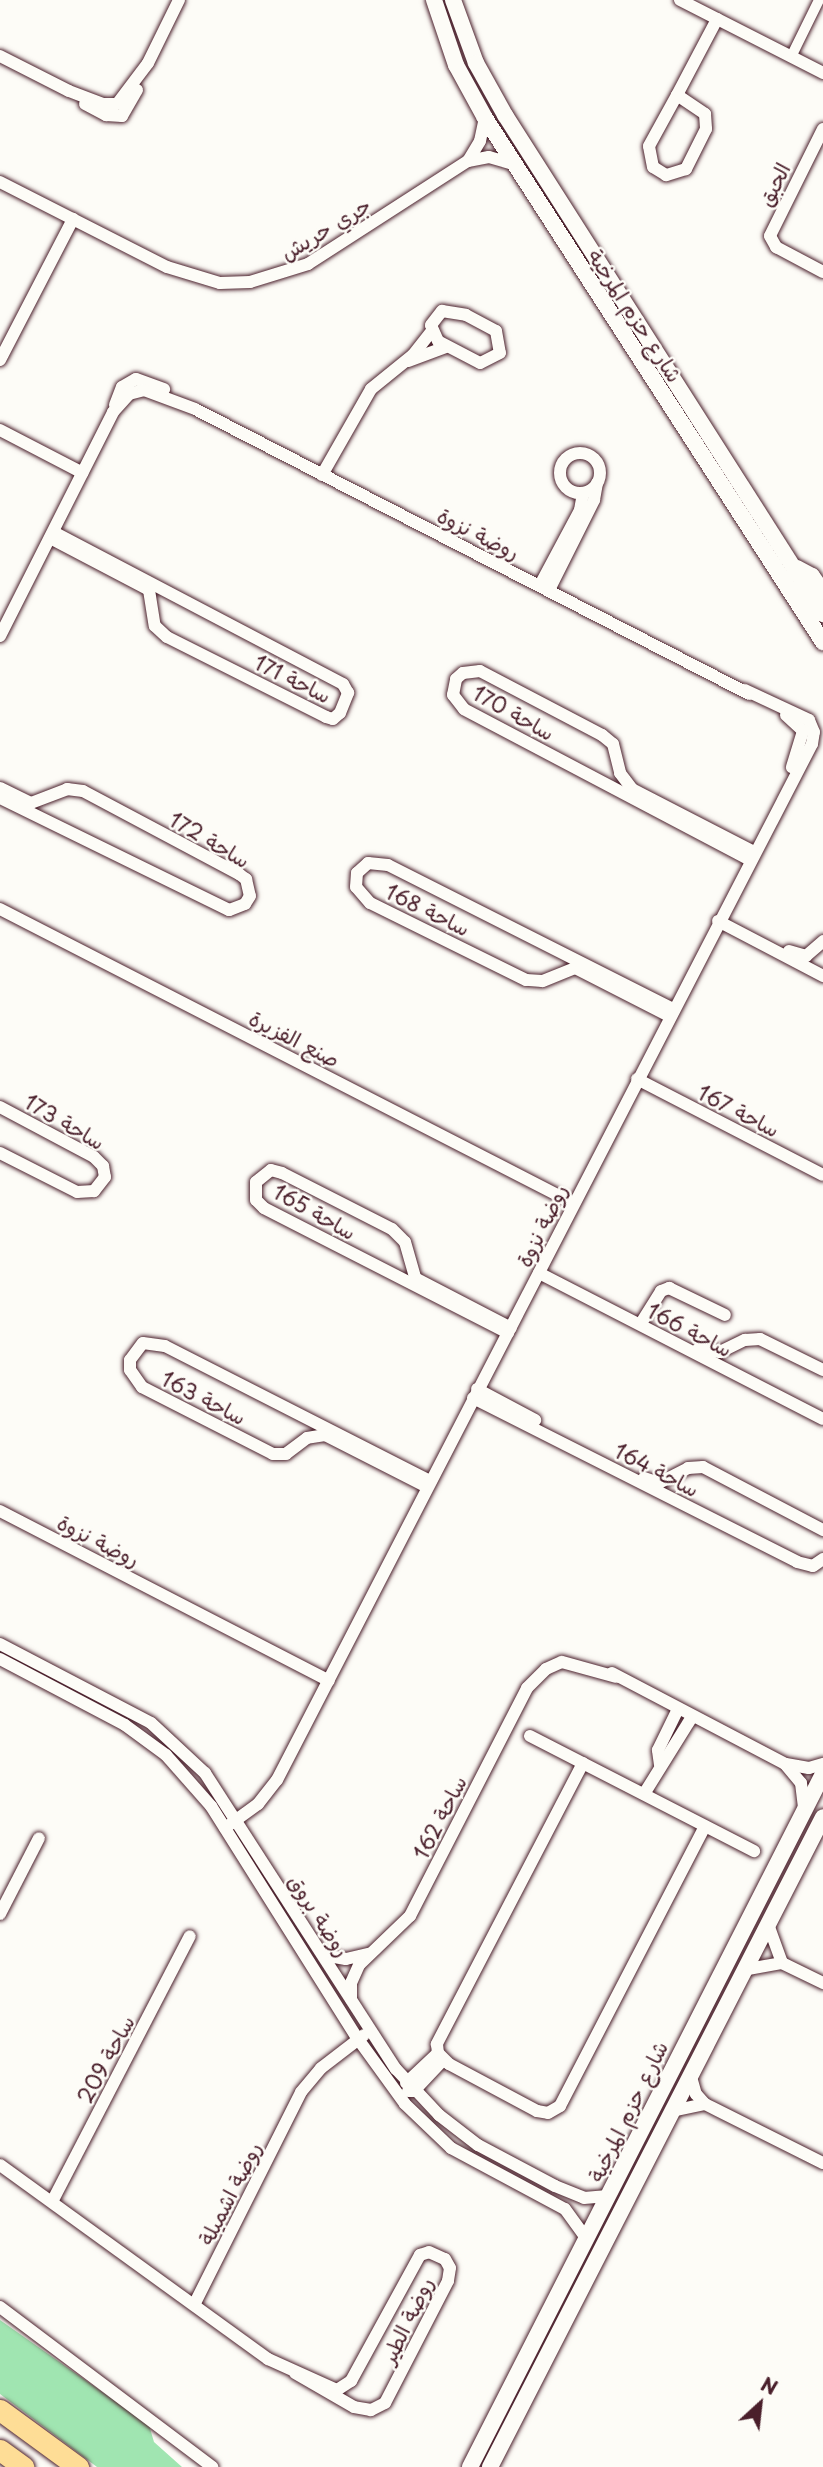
<!DOCTYPE html>
<html>
<head>
<meta charset="utf-8">
<style>
  body { margin:0 }
  #map { position:relative; width:823px; height:2467px; overflow:hidden; background:#fdfcf7; font-family:"Playpen Sans","Playpen Sans Arabic",sans-serif }
  div>[style] { position:absolute }
  [style*='--x'] { left:calc(var(--x)*1px); top:calc(var(--y)*1px); width:calc(var(--w)*1px); rotate:calc(var(--a)*1deg) }
  .green>* { inset:0; background:#a0e5b1 }
  .roads { filter:drop-shadow(0 0 2px #4a1f2b) drop-shadow(0 0 2px #4a1f2b) }
  .pedestrian>* { height:10px; margin:-5px; padding:0 5px; transform-origin:5px; border-radius:5px; background:#fdfcf7 }
  .minor>* { height:12px; margin:-6px; padding:0 6px; transform-origin:6px; border-radius:6px; background:#fdfcf7 }
  .minor>.ring { margin:-6px; padding:0; box-sizing:content-box; background:none; border:12px solid #fdfcf7; border-radius:50% }
  .tertiary>* { height:16px; margin:-8px; padding:0 8px; transform-origin:8px; border-radius:8px; background:#fdfcf7 }
  .trunk>* { height:21px; margin:-10.5px; padding:0 10.5px; transform-origin:10.5px; border-radius:10.5px; background:#fedd96 }
  span { translate:-50% -50%; white-space:nowrap; text-align:center; line-height:1.15; -webkit-text-stroke:5px #fdfcf7; paint-order:stroke }
  .street-label { font-size:21px; color:#4a1f2b }
  .north { position:absolute; left:725px; top:2369px; width:70px; height:70px; -webkit-text-stroke:5px #fdfcf7; paint-order:stroke; rotate:27deg; font-size:19px; font-weight:700; line-height:28px; text-align:center; color:#4a1f2b }
  .north::after { content:''; display:block; margin:auto; width:24px; height:32px; background:#4a1f2b; clip-path:polygon(50% 0,100% 100%,50% 72%,0 100%) }
</style>
</head>
<body>
<div id="map">
  <div class="green">
    <i style="clip-path:polygon(0 2320px,149px 2425px,154px 2442px,182px 2467px,97px 2467px,0 2394px)"></i>
  </div>
  <div class="roads">
    <div class="pedestrian">
      <i style="--x:791;--y:57;--w:64;--a:-63.8"></i>
    </div>
    <div class="minor">
      <i style="--x:680;--y:0;--w:161;--a:27"></i>
      <i style="--x:0;--y:56;--w:77;--a:26.9"></i>
      <i style="--x:69;--y:91;--w:36;--a:21"></i>
      <i style="--x:103;--y:104;--w:14;--a:0"></i>
      <i style="--x:117;--y:104;--w:51;--a:-52.9"></i>
      <i style="--x:148;--y:63;--w:70;--a:-63.8"></i>
      <i style="--x:677;--y:95;--w:34;--a:34"></i>
      <i style="--x:705;--y:114;--w:15;--a:86"></i>
      <i style="--x:706;--y:129;--w:45;--a:116.6"></i>
      <i style="--x:686;--y:169;--w:21;--a:163"></i>
      <i style="--x:666;--y:175;--w:15;--a:-148"></i>
      <i style="--x:653;--y:167;--w:21;--a:-101"></i>
      <i style="--x:649;--y:146;--w:58;--a:-61.2"></i>
      <i style="--x:677;--y:95;--w:86;--a:-62.2"></i>
      <i style="--x:85;--y:104;--w:24;--a:28"></i>
      <i style="--x:106;--y:115;--w:16;--a:4"></i>
      <i style="--x:122;--y:116;--w:30;--a:-60"></i>
      <i style="--x:823;--y:129;--w:119;--a:116.4"></i>
      <i style="--x:770;--y:236;--w:13;--a:61"></i>
      <i style="--x:776;--y:247;--w:53;--a:28"></i>
      <i style="--x:468;--y:161;--w:23;--a:-59"></i>
      <i style="--x:480;--y:141;--w:24;--a:-78"></i>
      <i style="--x:0;--y:182;--w:187;--a:27"></i>
      <i style="--x:167;--y:267;--w:55;--a:16.8"></i>
      <i style="--x:220;--y:283;--w:30;--a:-2"></i>
      <i style="--x:250;--y:282;--w:61;--a:-17.2"></i>
      <i style="--x:308;--y:264;--w:190;--a:-32.8"></i>
      <i style="--x:468;--y:161;--w:21;--a:-11"></i>
      <i style="--x:489;--y:157;--w:25;--a:16"></i>
      <i style="--x:442;--y:311;--w:24;--a:9"></i>
      <i style="--x:466;--y:315;--w:34;--a:28"></i>
      <i style="--x:496;--y:331;--w:22;--a:80"></i>
      <i style="--x:500;--y:353;--w:22;--a:153"></i>
      <i style="--x:480;--y:363;--w:47;--a:-152.4"></i>
      <i style="--x:438;--y:341;--w:17;--a:-114"></i>
      <i style="--x:431;--y:325;--w:18;--a:-52"></i>
      <i style="--x:0;--y:360;--w:159;--a:-62.6"></i>
      <i style="--x:408;--y:361;--w:40;--a:-20.2"></i>
      <i style="--x:115;--y:405;--w:19;--a:-69"></i>
      <i style="--x:122;--y:387;--w:16;--a:-30"></i>
      <i style="--x:136;--y:379;--w:30;--a:20"></i>
      <i style="--x:0;--y:430;--w:93;--a:27.4"></i>
      <i class="ring" style="left:560px;top:453px;width:28px;height:28px"></i>
      <i style="--x:322;--y:475;--w:99;--a:-60.3"></i>
      <i style="--x:371;--y:389;--w:54;--a:-39"></i>
      <i style="--x:413;--y:355;--w:31;--a:-52"></i>
      <i style="--x:50;--y:538;--w:112;--a:27.7"></i>
      <i style="--x:149;--y:590;--w:36;--a:81"></i>
      <i style="--x:155;--y:626;--w:16;--a:43"></i>
      <i style="--x:167;--y:637;--w:178;--a:26.7"></i>
      <i style="--x:326;--y:717;--w:7;--a:16"></i>
      <i style="--x:333;--y:719;--w:9;--a:-41"></i>
      <i style="--x:340;--y:713;--w:22;--a:-68"></i>
      <i style="--x:348;--y:693;--w:10;--a:-119"></i>
      <i style="--x:343;--y:684;--w:327;--a:-152.3"></i>
      <i style="--x:540;--y:585;--w:85;--a:-61.9"></i>
      <i style="--x:580;--y:510;--w:17;--a:-80"></i>
      <i style="--x:549;--y:590;--w:101;--a:-63.4"></i>
      <i style="--x:594;--y:500;--w:17;--a:-80"></i>
      <i style="--x:0;--y:636;--w:251;--a:-63.2"></i>
      <i style="--x:113;--y:412;--w:24;--a:-48"></i>
      <i style="--x:129;--y:394;--w:16;--a:-15"></i>
      <i style="--x:144;--y:390;--w:54;--a:20.4"></i>
      <i style="--x:195;--y:409;--w:623;--a:27.22"></i>
      <i style="--x:786;--y:715;--w:23;--a:43"></i>
      <i style="--x:803;--y:731;--w:38;--a:107"></i>
      <i style="--x:0;--y:788;--w:34;--a:26"></i>
      <i style="--x:31;--y:803;--w:39;--a:-21"></i>
      <i style="--x:67;--y:789;--w:16;--a:7"></i>
      <i style="--x:83;--y:791;--w:177;--a:28"></i>
      <i style="--x:239;--y:874;--w:9;--a:36"></i>
      <i style="--x:246;--y:879;--w:17;--a:77"></i>
      <i style="--x:250;--y:896;--w:9;--a:122"></i>
      <i style="--x:245;--y:904;--w:17;--a:159"></i>
      <i style="--x:229;--y:910;--w:255;--a:-153.9"></i>
      <i style="--x:750;--y:860;--w:323;--a:-152.2"></i>
      <i style="--x:464;--y:709;--w:18;--a:-128"></i>
      <i style="--x:453;--y:695;--w:16;--a:-79"></i>
      <i style="--x:456;--y:679;--w:9;--a:-41"></i>
      <i style="--x:463;--y:673;--w:17;--a:-7"></i>
      <i style="--x:480;--y:671;--w:138;--a:27.7"></i>
      <i style="--x:602;--y:735;--w:14;--a:39"></i>
      <i style="--x:613;--y:744;--w:30;--a:76"></i>
      <i style="--x:620;--y:773;--w:20;--a:53"></i>
      <i style="--x:632;--y:789;--w:137;--a:27.3"></i>
      <i style="--x:0;--y:909;--w:644;--a:27.16"></i>
      <i style="--x:718;--y:921;--w:119;--a:27.6"></i>
      <i style="--x:789;--y:951;--w:18;--a:16"></i>
      <i style="--x:806;--y:956;--w:23;--a:-41"></i>
      <i style="--x:669;--y:1016;--w:106;--a:-152.9"></i>
      <i style="--x:575;--y:968;--w:35;--a:158"></i>
      <i style="--x:542;--y:981;--w:16;--a:-176"></i>
      <i style="--x:526;--y:980;--w:174;--a:-153.7"></i>
      <i style="--x:370;--y:903;--w:21;--a:-131"></i>
      <i style="--x:356;--y:887;--w:14;--a:-86"></i>
      <i style="--x:357;--y:873;--w:15;--a:-42"></i>
      <i style="--x:368;--y:863;--w:20;--a:6"></i>
      <i style="--x:388;--y:865;--w:319;--a:26.8"></i>
      <i style="--x:637;--y:1079;--w:209;--a:27.3"></i>
      <i style="--x:0;--y:1107;--w:106;--a:28"></i>
      <i style="--x:94;--y:1157;--w:13;--a:45"></i>
      <i style="--x:103;--y:1166;--w:11;--a:80"></i>
      <i style="--x:105;--y:1177;--w:18;--a:128"></i>
      <i style="--x:94;--y:1191;--w:17;--a:177"></i>
      <i style="--x:77;--y:1192;--w:86;--a:-153.1"></i>
      <i style="--x:539;--y:1273;--w:319;--a:27.2"></i>
      <i style="--x:643;--y:1320;--w:34;--a:-58"></i>
      <i style="--x:661;--y:1291;--w:9;--a:-21"></i>
      <i style="--x:669;--y:1288;--w:62;--a:25.7"></i>
      <i style="--x:508;--y:1333;--w:274;--a:-152.9"></i>
      <i style="--x:264;--y:1208;--w:11;--a:-135"></i>
      <i style="--x:256;--y:1200;--w:18;--a:-90"></i>
      <i style="--x:256;--y:1182;--w:19;--a:-39"></i>
      <i style="--x:271;--y:1170;--w:11;--a:15"></i>
      <i style="--x:282;--y:1173;--w:123;--a:27"></i>
      <i style="--x:392;--y:1229;--w:18;--a:45"></i>
      <i style="--x:405;--y:1242;--w:37;--a:74"></i>
      <i style="--x:415;--y:1278;--w:108;--a:27.5"></i>
      <i style="--x:698;--y:1349;--w:22;--a:8"></i>
      <i style="--x:720;--y:1352;--w:28;--a:-26"></i>
      <i style="--x:745;--y:1340;--w:15;--a:-4"></i>
      <i style="--x:760;--y:1339;--w:70;--a:26.2"></i>
      <i style="--x:477;--y:1389;--w:66;--a:28.1"></i>
      <i style="--x:473;--y:1398;--w:363;--a:26.8"></i>
      <i style="--x:797;--y:1562;--w:16;--a:14"></i>
      <i style="--x:813;--y:1566;--w:12;--a:-35"></i>
      <i style="--x:644;--y:1478;--w:16;--a:18"></i>
      <i style="--x:659;--y:1483;--w:33;--a:-27"></i>
      <i style="--x:688;--y:1468;--w:15;--a:-4"></i>
      <i style="--x:703;--y:1467;--w:136;--a:27.7"></i>
      <i style="--x:427;--y:1487;--w:114;--a:-153"></i>
      <i style="--x:325;--y:1435;--w:18;--a:171"></i>
      <i style="--x:307;--y:1438;--w:26;--a:143"></i>
      <i style="--x:286;--y:1454;--w:13;--a:180"></i>
      <i style="--x:273;--y:1454;--w:147;--a:-152.9"></i>
      <i style="--x:142;--y:1387;--w:21;--a:-125"></i>
      <i style="--x:130;--y:1370;--w:10;--a:-90"></i>
      <i style="--x:130;--y:1360;--w:21;--a:-53"></i>
      <i style="--x:143;--y:1343;--w:22;--a:8"></i>
      <i style="--x:165;--y:1346;--w:297;--a:27"></i>
      <i style="--x:0;--y:1511;--w:370;--a:27.3"></i>
      <i style="--x:0;--y:1644;--w:170;--a:27.6"></i>
      <i style="--x:151;--y:1723;--w:74;--a:42.8"></i>
      <i style="--x:205;--y:1773;--w:352;--a:57.2"></i>
      <i style="--x:396;--y:2069;--w:63;--a:46.9"></i>
      <i style="--x:439;--y:2115;--w:49;--a:37.6"></i>
      <i style="--x:478;--y:2145;--w:87;--a:28"></i>
      <i style="--x:555;--y:2186;--w:31;--a:22"></i>
      <i style="--x:584;--y:2198;--w:24;--a:-5"></i>
      <i style="--x:0;--y:1659;--w:141;--a:27.8"></i>
      <i style="--x:125;--y:1725;--w:51;--a:36.2"></i>
      <i style="--x:166;--y:1755;--w:68;--a:48.6"></i>
      <i style="--x:211;--y:1806;--w:275;--a:57.8"></i>
      <i style="--x:358;--y:2039;--w:80;--a:54.1"></i>
      <i style="--x:405;--y:2104;--w:64;--a:43.7"></i>
      <i style="--x:451;--y:2148;--w:129;--a:28.2"></i>
      <i style="--x:565;--y:2209;--w:37;--a:54"></i>
      <i style="--x:612;--y:1673;--w:195;--a:27.7"></i>
      <i style="--x:785;--y:1764;--w:25;--a:50"></i>
      <i style="--x:801;--y:1783;--w:26;--a:83"></i>
      <i style="--x:530;--y:1736;--w:252;--a:27.2"></i>
      <i style="--x:583;--y:1763;--w:317;--a:117.5"></i>
      <i style="--x:437;--y:2044;--w:9;--a:84"></i>
      <i style="--x:438;--y:2053;--w:16;--a:45"></i>
      <i style="--x:449;--y:2064;--w:100;--a:28.1"></i>
      <i style="--x:537;--y:2111;--w:11;--a:10"></i>
      <i style="--x:548;--y:2113;--w:14;--a:-30"></i>
      <i style="--x:560;--y:2106;--w:315;--a:-62.6"></i>
      <i style="--x:786;--y:1764;--w:23;--a:10"></i>
      <i style="--x:809;--y:1768;--w:15;--a:-16"></i>
      <i style="--x:660;--y:1765;--w:15;--a:-98"></i>
      <i style="--x:658;--y:1750;--w:46;--a:-64"></i>
      <i style="--x:644;--y:1794;--w:91;--a:-58.1"></i>
      <i style="--x:225;--y:1828;--w:41;--a:-36"></i>
      <i style="--x:258;--y:1804;--w:31;--a:-52"></i>
      <i style="--x:277;--y:1780;--w:1166;--a:-62.69"></i>
      <i style="--x:812;--y:744;--w:12;--a:-81"></i>
      <i style="--x:814;--y:732;--w:13;--a:-113"></i>
      <i style="--x:809;--y:720;--w:71;--a:-154.9"></i>
      <i style="--x:0;--y:1914;--w:85;--a:-62.8"></i>
      <i style="--x:769;--y:1927;--w:38;--a:70"></i>
      <i style="--x:782;--y:1963;--w:46;--a:26"></i>
      <i style="--x:323;--y:1955;--w:23;--a:10"></i>
      <i style="--x:346;--y:1959;--w:23;--a:-13"></i>
      <i style="--x:748;--y:1969;--w:35;--a:-10"></i>
      <i style="--x:351;--y:1999;--w:16;--a:-90"></i>
      <i style="--x:351;--y:1983;--w:20;--a:-66"></i>
      <i style="--x:359;--y:1965;--w:71;--a:-43.9"></i>
      <i style="--x:410;--y:1916;--w:256;--a:-62.8"></i>
      <i style="--x:527;--y:1688;--w:27;--a:-45"></i>
      <i style="--x:546;--y:1669;--w:17;--a:-24"></i>
      <i style="--x:562;--y:1662;--w:56;--a:15.5"></i>
      <i style="--x:691;--y:2077;--w:18;--a:74"></i>
      <i style="--x:696;--y:2094;--w:13;--a:48"></i>
      <i style="--x:705;--y:2104;--w:132;--a:26.6"></i>
      <i style="--x:406;--y:2083;--w:44;--a:-43.2"></i>
      <i style="--x:408;--y:2091;--w:6;--a:0"></i>
      <i style="--x:414;--y:2091;--w:42;--a:-46.9"></i>
      <i style="--x:672;--y:2111;--w:34;--a:-12"></i>
      <i style="--x:0;--y:2165;--w:331;--a:35.9"></i>
      <i style="--x:268;--y:2359;--w:76;--a:24.2"></i>
      <i style="--x:337;--y:2390;--w:17;--a:-33"></i>
      <i style="--x:351;--y:2381;--w:144;--a:-61.3"></i>
      <i style="--x:420;--y:2255;--w:9;--a:-18"></i>
      <i style="--x:429;--y:2252;--w:17;--a:24"></i>
      <i style="--x:445;--y:2259;--w:10;--a:61"></i>
      <i style="--x:450;--y:2268;--w:13;--a:99"></i>
      <i style="--x:448;--y:2281;--w:137;--a:117.3"></i>
      <i style="--x:385;--y:2403;--w:16;--a:153"></i>
      <i style="--x:371;--y:2410;--w:17;--a:-170"></i>
      <i style="--x:354;--y:2407;--w:68;--a:-150"></i>
      <i style="--x:53;--y:2200;--w:297;--a:-62.6"></i>
      <i style="--x:195;--y:2303;--w:236;--a:-63.3"></i>
      <i style="--x:301;--y:2092;--w:31;--a:-50"></i>
      <i style="--x:321;--y:2068;--w:54;--a:-37.5"></i>
      <i style="--x:0;--y:2307;--w:266;--a:37"></i>
    </div>
    <div class="tertiary">
      <i style="--x:434;--y:0;--w:69;--a:71.3"></i>
      <i style="--x:456;--y:65;--w:60;--a:61.3"></i>
      <i style="--x:485;--y:118;--w:624;--a:57.18"></i>
      <i style="--x:453;--y:0;--w:67;--a:69.9"></i>
      <i style="--x:476;--y:63;--w:60;--a:60.9"></i>
      <i style="--x:505;--y:115;--w:592;--a:57.49"></i>
      <i style="--x:797;--y:568;--w:17;--a:28"></i>
      <i style="--x:812;--y:576;--w:19;--a:55"></i>
      <i style="--x:470;--y:2467;--w:778;--a:-63.01"></i>
      <i style="--x:490;--y:2467;--w:730;--a:-62.87"></i>
    </div>
    <div class="trunk">
      <i style="--x:0;--y:2410;--w:97;--a:36.2"></i>
      <i style="--x:0;--y:2450;--w:29;--a:36"></i>
    </div>
  </div>
  <div class="street-label">
    <span style="left:773px;top:184px;rotate:-63deg">الحبق</span>
    <span style="left:325px;top:228px;rotate:-31deg">جري حريش</span>
    <span style="left:636px;top:315px;rotate:57deg">شارع حزم المرخية</span>
    <span style="left:479px;top:533px;rotate:27deg">روضة نزوة</span>
    <span style="left:293px;top:678px;rotate:26deg">ساحة 171</span>
    <span style="left:514px;top:712px;rotate:29deg">ساحة 170</span>
    <span style="left:210px;top:839px;rotate:30deg">ساحة 172</span>
    <span style="left:428px;top:909px;rotate:26deg">ساحة 168</span>
    <span style="left:295px;top:1038px;rotate:27deg">صنع الفزيرة</span>
    <span style="left:739px;top:1110px;rotate:27deg">ساحة 167</span>
    <span style="left:65px;top:1121px;rotate:30deg">ساحة 173</span>
    <span style="left:315px;top:1211px;rotate:29deg">ساحة 165</span>
    <span style="left:541px;top:1225px;rotate:-64deg">روضة نزوة</span>
    <span style="left:690px;top:1329px;rotate:27deg">ساحة 166</span>
    <span style="left:204px;top:1397px;rotate:27deg">ساحة 163</span>
    <span style="left:657px;top:1469px;rotate:27deg">ساحة 164</span>
    <span style="left:99px;top:1540px;rotate:27deg">روضة نزوة</span>
    <span style="left:439px;top:1817px;rotate:-63deg">ساحة 162</span>
    <span style="left:320px;top:1915px;rotate:57deg">روضة بروق</span>
    <span style="left:105px;top:2059px;rotate:-62deg">ساحة 209</span>
    <span style="left:627px;top:2111px;rotate:-64deg">شارع حزم المرخية</span>
    <span style="left:229px;top:2193px;rotate:-63deg">روضة اشميلة</span>
    <span style="left:406px;top:2320px;rotate:-64deg">روضة الطير</span>
  </div>
  <div class="north">N</div>
</div>
</body>
</html>
